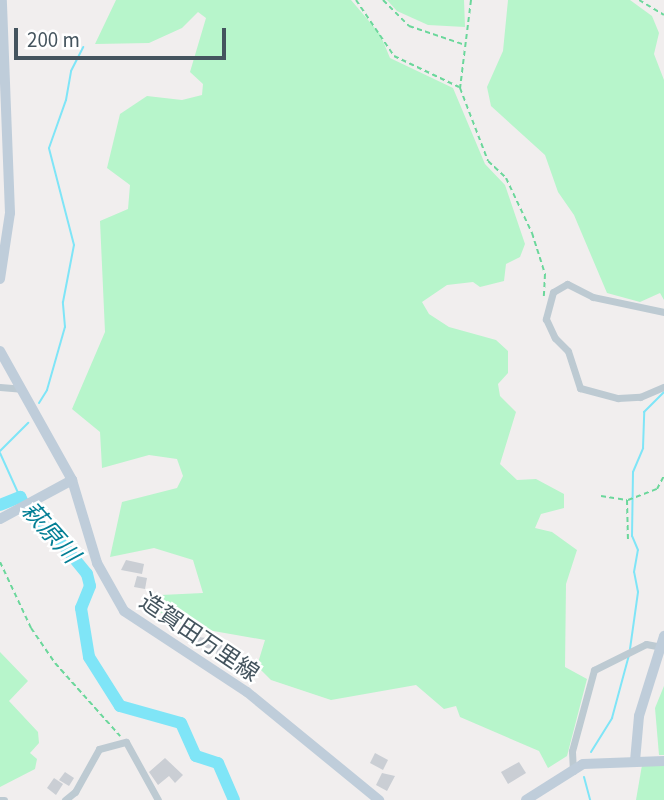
<!DOCTYPE html>
<html>
<head>
<meta charset="utf-8">
<style>
  body { margin:0 }
  #map { position:relative; width:664px; height:800px; overflow:hidden; background:#f1eeee; font-family:"Source Sans 3","Noto Sans JP",sans-serif }
  div>[style] { position:absolute }
  [style*='--x'] { left:calc(var(--x)*1px); top:calc(var(--y)*1px); width:calc(var(--w)*1px); rotate:calc(var(--a)*1deg) }
  .green>* { inset:0; background:#b7f5cb }
  .stream>* { height:2px; margin:-1px; padding:0 1px; transform-origin:1px; border-radius:1px; background:#7fe5f7 }
  .river>* { height:12px; margin:-6px; padding:0 6px; transform-origin:6px; border-radius:6px; background:#7fe5f7 }
  .building>* { inset:0; background:#caced4 }
  .path>* { height:2px; margin-top:-1px; transform-origin:0; background:repeating-linear-gradient(90deg,#6bd79b 0 5px,transparent 0 8.5px) }
  .street>* { height:7px; margin:-3.5px; padding:0 3.5px; transform-origin:3.5px; border-radius:3.5px; background:#bdcad2 }
  .secondary>* { height:10px; margin:-5px; padding:0 5px; transform-origin:5px; border-radius:5px; background:#bfcdda }
  span { translate:-50% -50%; white-space:nowrap; text-align:center; line-height:1.15; -webkit-text-stroke:5px #fff; paint-order:stroke }
  .street-label { font-size:23px; color:#44545e }
  .water-label { font-size:24px; color:#037f95; font-style:italic }
  .scale { position:absolute; left:14px; top:28px; width:212px; height:32px; box-sizing:border-box; border:4px solid #44545e; border-top:0; padding-left:9px; font-size:21px; line-height:24px; white-space:nowrap; color:#44545e; -webkit-text-stroke:5px #fff; paint-order:stroke }
</style>
</head>
<body>
<div id="map">
  <div class="green">
    <i style="clip-path:polygon(116px 0,351px 0,380px 34px,390px 58px,453px 88px,485px 164px,505px 185px,525px 244px,520px 257px,506px 264px,504px 281px,480px 287px,473px 282px,447px 285px,422px 302px,429px 314px,449px 327px,496px 340px,508px 351px,508px 373px,498px 384px,500px 396px,516px 412px,500px 464px,517px 480px,536px 479px,564px 494px,564px 508px,541px 514px,535px 528px,552px 532px,577px 550px,566px 584px,565px 667px,587px 679px,567px 756px,548px 768px,539px 751px,460px 717px,456px 706px,444px 709px,416px 685px,331px 700px,271px 680px,257px 666px,265px 640px,185px 626px,154px 609px,161px 595px,203px 593px,193px 560px,154px 548px,110px 557px,122px 502px,177px 488px,183px 476px,177px 459px,149px 455px,102px 468px,100px 432px,72px 409px,105px 332px,100px 221px,128px 209px,130px 185px,107px 168px,120px 114px,147px 96px,182px 100px,202px 95px,203px 84px,190px 72px,206px 18px,198px 12px,182px 28px,149px 43px,95px 44px)"></i>
    <i style="clip-path:polygon(387px 0,464px 0,465px 27px,428px 25px,397px 11px)"></i>
    <i style="clip-path:polygon(508px 0,630px 0,652px 16px,659px 33px,654px 54px,664px 80px,664px 300px,660px 293px,640px 302px,607px 293px,574px 215px,558px 192px,545px 155px,491px 106px,487px 87px,503px 51px)"></i>
    <i style="clip-path:polygon(0 652px,28px 681px,9px 701px,38px 732px,39px 743px,30px 753px,37px 759px,35px 769px,0 787px)"></i>
    <i style="clip-path:polygon(664px 686px,664px 755px,659px 755px,655px 708px)"></i>
    <i style="clip-path:polygon(642px 765px,664px 765px,664px 800px,636px 800px)"></i>
  </div>
  <div class="stream">
    <i style="--x:39;--y:403;--w:15;--a:-58"></i>
    <i style="--x:47;--y:390;--w:66;--a:-74.1"></i>
    <i style="--x:65;--y:327;--w:25;--a:-95"></i>
    <i style="--x:63;--y:302;--w:58;--a:-79.1"></i>
    <i style="--x:74;--y:245;--w:100;--a:-104.5"></i>
    <i style="--x:49;--y:148;--w:51;--a:-70.5"></i>
    <i style="--x:66;--y:100;--w:29;--a:-80"></i>
    <i style="--x:71;--y:71;--w:27;--a:-63"></i>
    <i style="--x:0;--y:451;--w:40;--a:-45"></i>
    <i style="--x:0;--y:453;--w:48;--a:65.6"></i>
    <i style="--x:630;--y:649;--w:58;--a:-82"></i>
    <i style="--x:638;--y:592;--w:20;--a:-101"></i>
    <i style="--x:634;--y:572;--w:22;--a:-80"></i>
    <i style="--x:638;--y:550;--w:15;--a:-113"></i>
    <i style="--x:632;--y:536;--w:64;--a:-89.1"></i>
    <i style="--x:633;--y:472;--w:26;--a:-67"></i>
    <i style="--x:643;--y:448;--w:36;--a:-88"></i>
    <i style="--x:644;--y:412;--w:28;--a:-45"></i>
    <i style="--x:591;--y:752;--w:40;--a:-58"></i>
    <i style="--x:612;--y:718;--w:65;--a:-74.9"></i>
    <i style="--x:584;--y:777;--w:24;--a:75"></i>
  </div>
  <div class="river">
    <i style="--x:0;--y:505;--w:22;--a:-22"></i>
    <i style="--x:20;--y:497;--w:23;--a:61"></i>
    <i style="--x:31;--y:517;--w:31;--a:37"></i>
    <i style="--x:56;--y:536;--w:49;--a:50.8"></i>
    <i style="--x:87;--y:574;--w:12;--a:76"></i>
    <i style="--x:90;--y:586;--w:24;--a:112"></i>
    <i style="--x:81;--y:608;--w:50;--a:80.7"></i>
    <i style="--x:89;--y:657;--w:58;--a:57.7"></i>
    <i style="--x:120;--y:706;--w:63;--a:15.6"></i>
    <i style="--x:181;--y:723;--w:36;--a:66"></i>
    <i style="--x:196;--y:756;--w:23;--a:18"></i>
    <i style="--x:218;--y:763;--w:40;--a:66.6"></i>
  </div>
  <div class="building">
    <i style="clip-path:polygon(126px 560px,144px 564px,142px 574px,121px 570px)"></i>
    <i style="clip-path:polygon(137px 576px,147px 578px,145px 589px,134px 587px)"></i>
    <i style="clip-path:polygon(198px 637px,225px 640px,224px 647px,241px 649px,239px 661px,215px 659px,217px 649px,197px 647px)"></i>
    <i style="clip-path:polygon(375px 753px,388px 760px,383px 770px,370px 763px)"></i>
    <i style="clip-path:polygon(165px 758px,183px 775px,175px 783px,169px 776px,158px 785px,149px 772px)"></i>
    <i style="clip-path:polygon(519px 762px,526px 773px,508px 784px,501px 772px)"></i>
    <i style="clip-path:polygon(65px 772px,74px 778px,69px 786px,59px 780px)"></i>
    <i style="clip-path:polygon(382px 773px,395px 776px,387px 791px,376px 785px)"></i>
    <i style="clip-path:polygon(54px 778px,63px 784px,56px 795px,47px 788px)"></i>
  </div>
  <div class="path">
    <i style="--x:356;--y:0;--w:68;--a:55.8"></i>
    <i style="--x:394;--y:56;--w:72;--a:25.5"></i>
    <i style="--x:383;--y:0;--w:37;--a:45"></i>
    <i style="--x:409;--y:26;--w:59;--a:18.7"></i>
    <i style="--x:471;--y:0;--w:89;--a:97.1"></i>
    <i style="--x:460;--y:88;--w:78;--a:69"></i>
    <i style="--x:488;--y:161;--w:25;--a:43"></i>
    <i style="--x:506;--y:178;--w:61;--a:64.7"></i>
    <i style="--x:532;--y:233;--w:43;--a:72.4"></i>
    <i style="--x:545;--y:274;--w:22;--a:93"></i>
    <i style="--x:639;--y:0;--w:29;--a:31"></i>
    <i style="--x:601;--y:496;--w:26;--a:9"></i>
    <i style="--x:627;--y:500;--w:41;--a:88.6"></i>
    <i style="--x:628;--y:500;--w:31;--a:-21"></i>
    <i style="--x:657;--y:489;--w:15;--a:-62"></i>
    <i style="--x:0;--y:562;--w:73;--a:64.8"></i>
    <i style="--x:31;--y:628;--w:42;--a:55.6"></i>
    <i style="--x:55;--y:663;--w:98;--a:48.3"></i>
  </div>
  <div class="street">
    <i style="--x:664;--y:312;--w:73;--a:-168.1"></i>
    <i style="--x:593;--y:297;--w:29;--a:-153"></i>
    <i style="--x:567;--y:284;--w:16;--a:150"></i>
    <i style="--x:553;--y:292;--w:28;--a:105"></i>
    <i style="--x:546;--y:319;--w:21;--a:65"></i>
    <i style="--x:555;--y:338;--w:18;--a:45"></i>
    <i style="--x:568;--y:351;--w:39;--a:72"></i>
    <i style="--x:580;--y:388;--w:39;--a:15"></i>
    <i style="--x:618;--y:398;--w:22;--a:-3"></i>
    <i style="--x:640;--y:397;--w:26;--a:-23"></i>
    <i style="--x:0;--y:387;--w:21;--a:5"></i>
    <i style="--x:573;--y:771;--w:20;--a:-93"></i>
    <i style="--x:572;--y:751;--w:84;--a:-74.8"></i>
    <i style="--x:594;--y:670;--w:58;--a:-26.6"></i>
    <i style="--x:646;--y:644;--w:16;--a:11"></i>
    <i style="--x:0;--y:800;--w:4;--a:0"></i>
    <i style="--x:65;--y:800;--w:13;--a:-39"></i>
    <i style="--x:75;--y:792;--w:49;--a:-60.8"></i>
    <i style="--x:99;--y:749;--w:28;--a:-15"></i>
    <i style="--x:126;--y:742;--w:66;--a:61.1"></i>
  </div>
  <div class="secondary">
    <i style="--x:0;--y:279;--w:67;--a:-81.4"></i>
    <i style="--x:10;--y:213;--w:213;--a:-92.2"></i>
    <i style="--x:0;--y:351;--w:148;--a:60.8"></i>
    <i style="--x:72;--y:480;--w:87;--a:73.2"></i>
    <i style="--x:97;--y:563;--w:55;--a:60.6"></i>
    <i style="--x:124;--y:611;--w:147;--a:33.4"></i>
    <i style="--x:247;--y:692;--w:171;--a:39.3"></i>
    <i style="--x:0;--y:519;--w:82;--a:-28.4"></i>
    <i style="--x:635;--y:761;--w:45;--a:-84.9"></i>
    <i style="--x:639;--y:716;--w:84;--a:-72.6"></i>
    <i style="--x:526;--y:800;--w:67;--a:-32.3"></i>
    <i style="--x:583;--y:764;--w:81;--a:-2.1"></i>
  </div>
  <div class="street-label">
    <span style="left:199px;top:638px;rotate:34deg">造賀田万里線</span>
  </div>
  <div class="water-label">
    <span style="left:50px;top:533px;rotate:48deg">萩原川</span>
  </div>
  <div class="scale">200 m</div>
</div>
</body>
</html>
